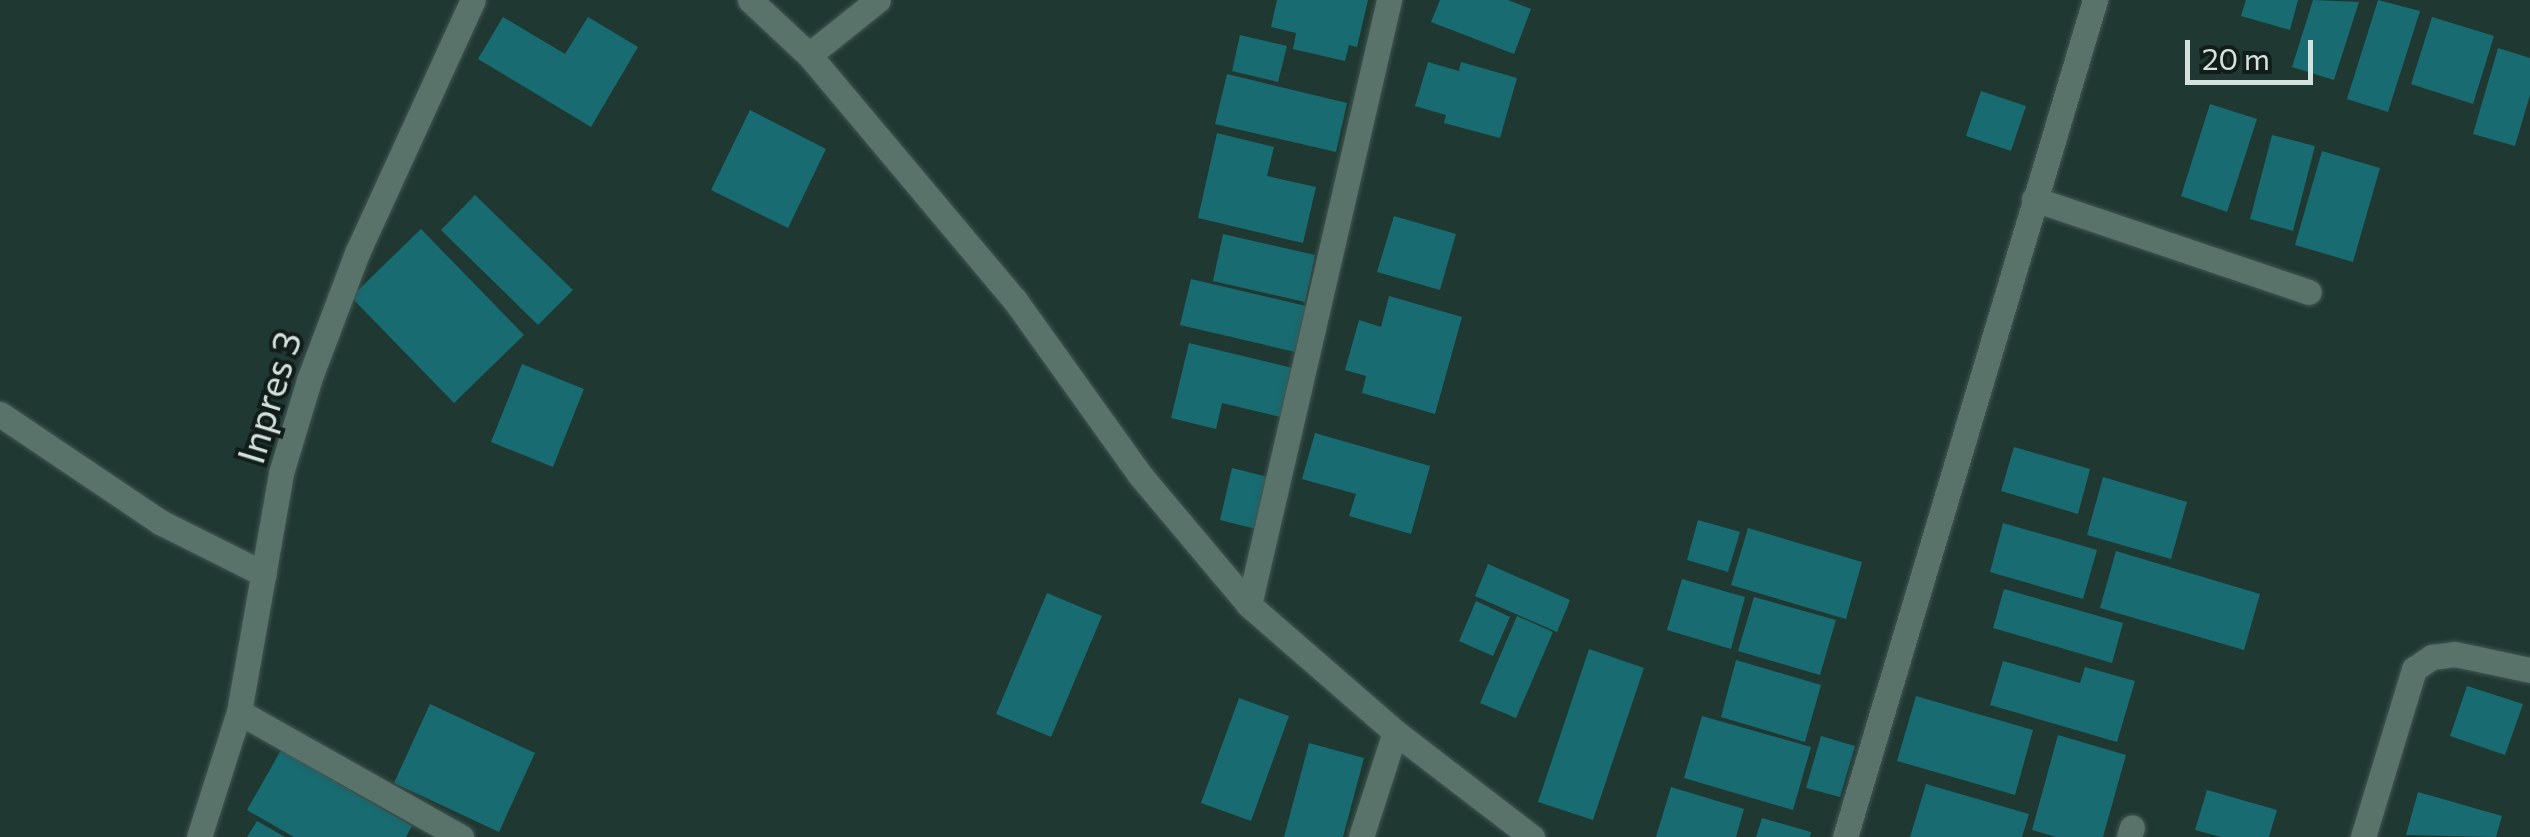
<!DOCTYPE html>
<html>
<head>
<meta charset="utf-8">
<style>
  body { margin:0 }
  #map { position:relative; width:2530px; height:837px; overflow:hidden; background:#203832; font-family:Commissioner,sans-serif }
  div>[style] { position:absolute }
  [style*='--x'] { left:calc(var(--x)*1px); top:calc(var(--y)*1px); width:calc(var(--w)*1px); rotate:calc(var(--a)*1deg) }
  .building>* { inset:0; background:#176b71 }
  .roads { filter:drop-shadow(0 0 2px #405651) drop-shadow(0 0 2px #405651) }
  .street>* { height:25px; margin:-12.5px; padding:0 12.5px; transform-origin:12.5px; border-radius:12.5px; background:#59736b }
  span { translate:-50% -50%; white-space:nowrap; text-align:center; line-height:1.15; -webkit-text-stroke:8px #121d1a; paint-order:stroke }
  .street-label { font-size:38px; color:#d4e2de }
  .scale { position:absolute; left:2185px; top:40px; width:128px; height:45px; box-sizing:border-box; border:5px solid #d4e2de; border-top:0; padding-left:12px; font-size:30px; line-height:35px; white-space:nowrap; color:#d4e2de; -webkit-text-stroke:8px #121d1a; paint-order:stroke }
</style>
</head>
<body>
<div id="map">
  <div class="building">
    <i style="clip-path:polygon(1277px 0,1368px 0,1357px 47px,1349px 45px,1345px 61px,1293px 49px,1296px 33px,1271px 27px)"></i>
    <i style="clip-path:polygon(1440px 0,1508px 0,1531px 9px,1514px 54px,1431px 22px)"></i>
    <i style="clip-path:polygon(2246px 0,2298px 0,2290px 30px,2241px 16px)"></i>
    <i style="clip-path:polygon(2313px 0,2359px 2px,2334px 80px,2292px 67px)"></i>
    <i style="clip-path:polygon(2378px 0,2420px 11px,2388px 112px,2347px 99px)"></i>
    <i style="clip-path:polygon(503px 17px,565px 54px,588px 17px,638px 47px,591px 127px,478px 59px)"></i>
    <i style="clip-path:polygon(2432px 17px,2494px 36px,2473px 104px,2411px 84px)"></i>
    <i style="clip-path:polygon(1240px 35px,1287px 46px,1278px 82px,1232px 71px)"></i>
    <i style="clip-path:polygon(2498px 48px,2530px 58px,2530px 95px,2515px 146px,2473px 134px)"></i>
    <i style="clip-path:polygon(1428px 62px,1459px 71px,1461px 62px,1517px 78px,1500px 138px,1444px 123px,1446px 115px,1415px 106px)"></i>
    <i style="clip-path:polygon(1227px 74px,1347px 103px,1336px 152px,1215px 124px)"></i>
    <i style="clip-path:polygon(1981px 91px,2026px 106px,2011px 151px,1966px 136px)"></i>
    <i style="clip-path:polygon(2210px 104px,2257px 119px,2227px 212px,2181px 196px)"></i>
    <i style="clip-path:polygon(750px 110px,826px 149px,788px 228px,711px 190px)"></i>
    <i style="clip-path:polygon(1217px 133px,1274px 147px,1267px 176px,1316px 187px,1303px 243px,1198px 218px)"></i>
    <i style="clip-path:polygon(2272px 135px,2315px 146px,2293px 231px,2250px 219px)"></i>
    <i style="clip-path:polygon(2322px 151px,2380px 168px,2353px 262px,2295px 245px)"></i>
    <i style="clip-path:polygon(475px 195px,573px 290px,538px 325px,441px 230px)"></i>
    <i style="clip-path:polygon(1394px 216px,1456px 234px,1440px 290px,1377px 272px)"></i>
    <i style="clip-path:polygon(421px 229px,524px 335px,454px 403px,351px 297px)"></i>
    <i style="clip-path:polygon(1223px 234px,1315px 255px,1305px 302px,1213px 281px)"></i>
    <i style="clip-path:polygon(1191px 279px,1306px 306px,1295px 352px,1180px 325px)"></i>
    <i style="clip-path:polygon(1389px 296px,1462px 317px,1435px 414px,1362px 393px,1366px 376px,1345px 370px,1359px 320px,1381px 327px)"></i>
    <i style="clip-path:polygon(1189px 343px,1297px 369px,1285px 418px,1222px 403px,1216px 429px,1171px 418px)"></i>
    <i style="clip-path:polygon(522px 364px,584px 389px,553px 467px,491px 442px)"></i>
    <i style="clip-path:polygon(1315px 433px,1430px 466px,1411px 534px,1349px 516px,1356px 494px,1302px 479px)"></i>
    <i style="clip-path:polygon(2014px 447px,2090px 469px,2078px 514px,2001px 491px)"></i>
    <i style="clip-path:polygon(1232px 468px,1272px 478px,1260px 530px,1220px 520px)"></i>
    <i style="clip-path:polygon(2103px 477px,2187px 502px,2171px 559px,2087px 535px)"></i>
    <i style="clip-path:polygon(1698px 520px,1740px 532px,1728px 572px,1687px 560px)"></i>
    <i style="clip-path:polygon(2003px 523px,2097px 550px,2083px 599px,1990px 572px)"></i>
    <i style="clip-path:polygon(1748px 528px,1862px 562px,1846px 619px,1731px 585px)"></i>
    <i style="clip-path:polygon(2116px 551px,2260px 594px,2244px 650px,2100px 608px)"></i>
    <i style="clip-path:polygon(1488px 564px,1570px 600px,1557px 632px,1475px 596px)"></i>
    <i style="clip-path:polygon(1682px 579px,1745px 597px,1731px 649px,1667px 630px)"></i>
    <i style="clip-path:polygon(2004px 589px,2123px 623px,2112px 663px,1993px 628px)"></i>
    <i style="clip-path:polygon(1047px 593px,1102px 616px,1051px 737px,996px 714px)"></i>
    <i style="clip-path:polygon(1754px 597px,1836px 620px,1820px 675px,1738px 651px)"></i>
    <i style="clip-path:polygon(1476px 601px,1510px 617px,1493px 656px,1459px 641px)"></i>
    <i style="clip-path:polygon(1517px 616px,1553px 632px,1516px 718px,1480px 703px)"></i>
    <i style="clip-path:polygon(1589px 649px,1644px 668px,1593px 820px,1538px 802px)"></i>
    <i style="clip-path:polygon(1736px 660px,1821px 685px,1805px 742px,1721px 717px)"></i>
    <i style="clip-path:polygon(2003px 661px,2080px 683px,2085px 667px,2135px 681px,2117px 742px,1990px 705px)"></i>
    <i style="clip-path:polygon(2467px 686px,2523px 704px,2505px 755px,2450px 736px)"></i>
    <i style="clip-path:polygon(1916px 696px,2033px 730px,2015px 795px,1897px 761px)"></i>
    <i style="clip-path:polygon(1239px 698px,1289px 716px,1251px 821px,1201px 803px)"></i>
    <i style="clip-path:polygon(430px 704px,535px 753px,499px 832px,394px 783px)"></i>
    <i style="clip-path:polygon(1702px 716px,1811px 747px,1793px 810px,1684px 778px)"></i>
    <i style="clip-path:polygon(2058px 735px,2126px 755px,2103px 837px,2056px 837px,2032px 830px)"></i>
    <i style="clip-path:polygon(1821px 736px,1855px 746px,1840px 797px,1806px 788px)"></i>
    <i style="clip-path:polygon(1309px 743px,1364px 758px,1343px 837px,1284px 837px)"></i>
    <i style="clip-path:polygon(281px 750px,412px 826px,406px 837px,294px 837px,247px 810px)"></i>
    <i style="clip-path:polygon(1926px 784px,2029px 814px,2022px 837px,1910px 837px)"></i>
    <i style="clip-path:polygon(1671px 787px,1744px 809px,1736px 837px,1656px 837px)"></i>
    <i style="clip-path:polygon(2207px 790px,2277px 810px,2269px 837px,2221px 837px,2195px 830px)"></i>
    <i style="clip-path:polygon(2418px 792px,2502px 816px,2496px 837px,2406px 835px)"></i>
    <i style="clip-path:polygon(1762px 818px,1811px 832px,1810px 837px,1756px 837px)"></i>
    <i style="clip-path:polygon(257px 821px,285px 837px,247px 837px)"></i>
  </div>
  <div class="roads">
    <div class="street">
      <i style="--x:750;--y:0;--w:81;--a:43"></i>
      <i style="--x:809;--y:55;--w:319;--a:50"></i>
      <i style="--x:1014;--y:299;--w:216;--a:54.4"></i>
      <i style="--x:1140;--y:475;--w:170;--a:50"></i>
      <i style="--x:1249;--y:605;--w:194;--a:41"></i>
      <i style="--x:1395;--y:732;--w:173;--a:37.5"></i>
      <i style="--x:809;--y:55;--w:88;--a:-38.6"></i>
      <i style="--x:2034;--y:199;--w:290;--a:18.7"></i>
      <i style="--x:0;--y:414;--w:193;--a:34"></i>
      <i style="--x:160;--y:522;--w:116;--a:26.6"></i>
      <i style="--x:1249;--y:605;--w:621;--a:-76.97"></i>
      <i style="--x:239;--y:712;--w:255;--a:29.4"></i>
      <i style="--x:199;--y:837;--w:131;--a:-72.3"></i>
      <i style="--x:239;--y:712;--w:243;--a:-80"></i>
      <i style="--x:281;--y:473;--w:97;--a:-73.2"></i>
      <i style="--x:309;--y:380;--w:136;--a:-69.3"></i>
      <i style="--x:357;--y:253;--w:278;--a:-65.4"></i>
      <i style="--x:1361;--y:837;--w:110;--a:-72.1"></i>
      <i style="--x:1845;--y:837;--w:874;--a:-73.37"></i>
      <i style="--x:2129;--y:837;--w:10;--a:-73"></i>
      <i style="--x:2363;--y:837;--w:176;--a:-73.1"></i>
      <i style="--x:2414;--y:669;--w:22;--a:-34"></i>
      <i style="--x:2432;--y:657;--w:23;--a:-7"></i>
      <i style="--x:2455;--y:654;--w:77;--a:12"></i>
    </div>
  </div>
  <div class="street-label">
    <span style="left:268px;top:397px;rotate:-73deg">Inpres 3</span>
  </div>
  <div class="scale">20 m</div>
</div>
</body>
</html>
